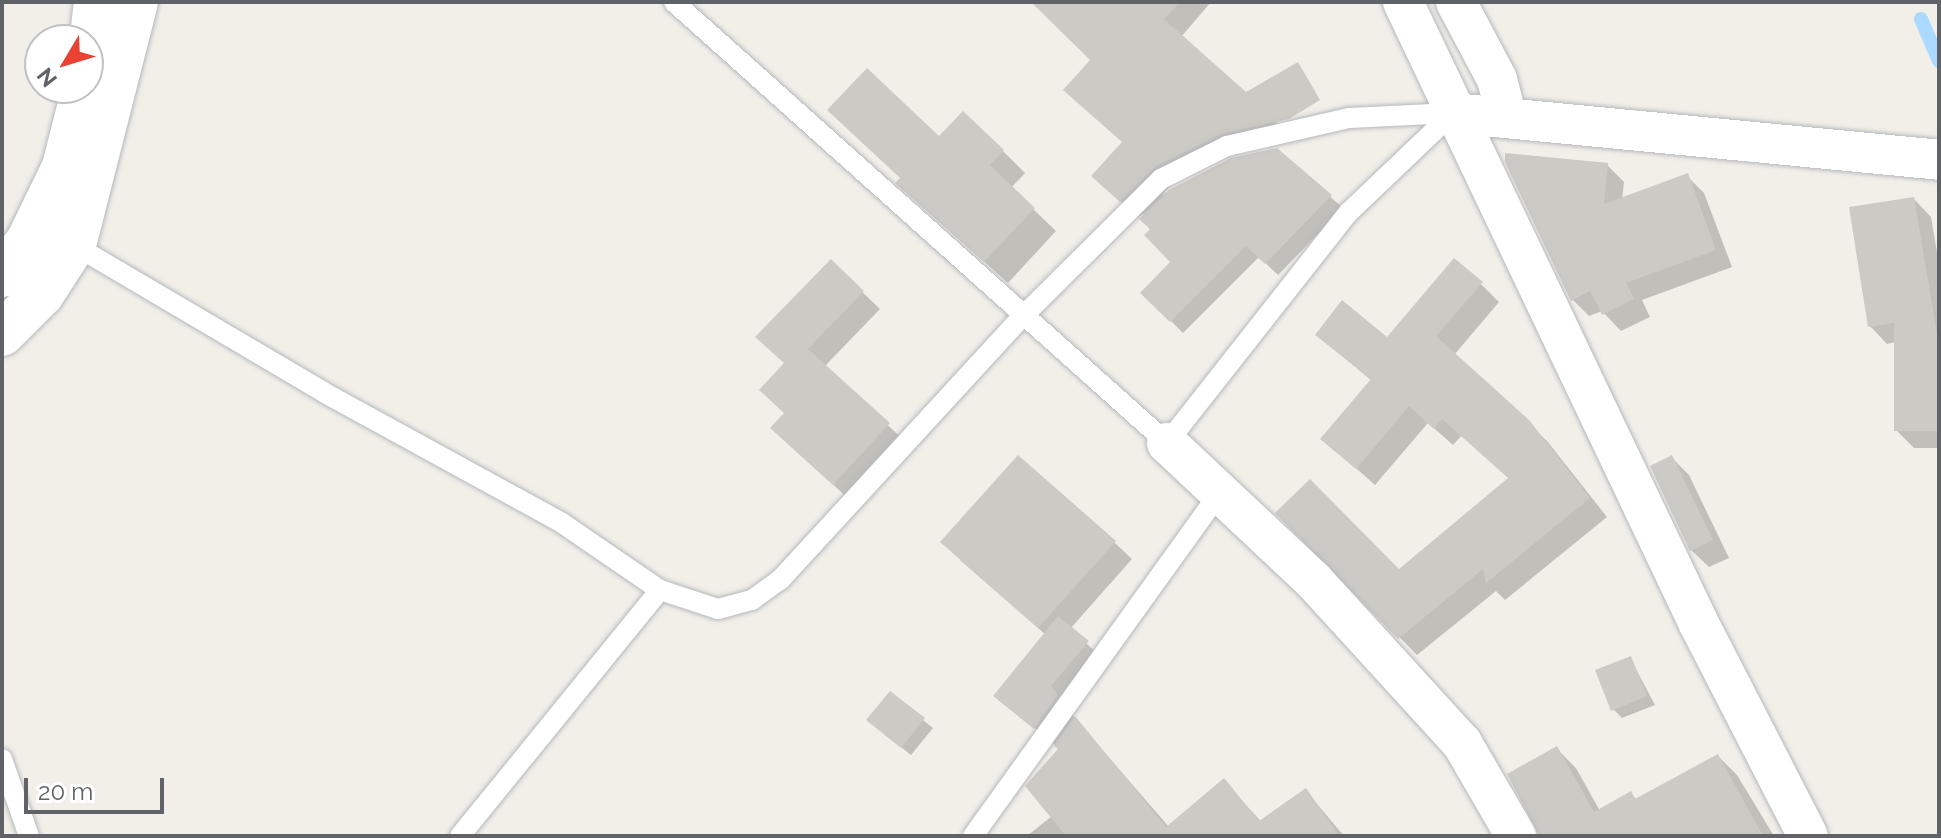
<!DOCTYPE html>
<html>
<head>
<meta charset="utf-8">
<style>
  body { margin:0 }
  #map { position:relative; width:1941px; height:838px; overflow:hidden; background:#f1efe8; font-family:Raleway,sans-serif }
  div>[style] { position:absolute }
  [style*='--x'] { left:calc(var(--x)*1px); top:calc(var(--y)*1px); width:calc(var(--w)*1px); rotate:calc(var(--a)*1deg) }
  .shadow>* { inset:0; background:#0003 }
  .stream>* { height:14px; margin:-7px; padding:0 7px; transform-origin:7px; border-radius:7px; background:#aadaff }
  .building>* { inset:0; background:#cccac5 }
  .roads { filter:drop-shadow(0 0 2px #b5b8bc) drop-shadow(0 0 2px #b5b8bc) }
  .service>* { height:20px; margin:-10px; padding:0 10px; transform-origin:10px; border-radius:10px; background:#fff }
  .minor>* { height:40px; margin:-20px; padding:0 20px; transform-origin:20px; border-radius:20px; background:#fff }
  .tertiary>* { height:44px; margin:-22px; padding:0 22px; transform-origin:22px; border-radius:22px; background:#fff }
  .secondary>* { height:44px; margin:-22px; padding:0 22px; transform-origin:22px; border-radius:22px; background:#fff }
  span { translate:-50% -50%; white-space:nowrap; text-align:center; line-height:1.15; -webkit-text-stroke:8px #fff; paint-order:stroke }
  .frame { position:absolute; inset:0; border:4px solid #5f6368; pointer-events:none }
  .north { position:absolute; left:24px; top:24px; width:80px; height:80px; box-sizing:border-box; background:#fff; border:2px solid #bfc1c3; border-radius:50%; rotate:232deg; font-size:22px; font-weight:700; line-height:32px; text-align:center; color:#5f6368 }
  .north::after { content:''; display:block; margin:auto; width:28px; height:36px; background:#ea4335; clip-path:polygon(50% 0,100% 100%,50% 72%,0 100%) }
  .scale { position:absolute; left:24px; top:778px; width:140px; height:36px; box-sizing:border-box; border:4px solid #5f6368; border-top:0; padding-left:10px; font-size:24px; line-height:28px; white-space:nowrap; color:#5f6368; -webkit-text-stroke:6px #fff; paint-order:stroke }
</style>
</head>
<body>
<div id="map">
  <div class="shadow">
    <i style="clip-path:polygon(1050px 2px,1211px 2px,1181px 37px,1293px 138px,1239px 151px,1172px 184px,1162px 195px,1232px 160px,1277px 150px,1343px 208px,1278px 275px,1259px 257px,1183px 333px,1143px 293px,1173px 262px,1153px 230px,1154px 208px,1138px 217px,1111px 193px,1123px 143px,1093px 60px)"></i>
    <i style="clip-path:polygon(939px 139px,1003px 151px,1025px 173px,1011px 188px,1056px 231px,1008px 283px,920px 204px)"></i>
    <i style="clip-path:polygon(1607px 165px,1624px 182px,1622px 200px,1687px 176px,1704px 193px,1732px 267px,1642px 300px,1650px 317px,1621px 331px,1602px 311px,1589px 316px,1572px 299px)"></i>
    <i style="clip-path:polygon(1914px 199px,1931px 217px,1939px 264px,1939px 448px,1914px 448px,1896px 430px,1896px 342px,1887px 344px,1870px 326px)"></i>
    <i style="clip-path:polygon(831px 262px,880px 309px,824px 367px,905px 441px,851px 501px,789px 444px,786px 413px,786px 364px)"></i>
    <i style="clip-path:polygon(1481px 284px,1499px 302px,1454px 355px,1547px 441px,1607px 517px,1505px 600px,1496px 591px,1417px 655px,1278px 513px,1399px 571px,1510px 479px,1462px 435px,1453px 445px,1428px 423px,1375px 485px,1323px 439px,1372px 381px,1317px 335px,1387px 339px)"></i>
    <i style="clip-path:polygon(1672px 458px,1689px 475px,1729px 558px,1709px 567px,1691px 550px)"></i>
    <i style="clip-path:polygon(1114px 542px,1132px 559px,1070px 629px,1105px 660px,1068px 705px,1073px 716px,1169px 827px,1224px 781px,1267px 828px,1306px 791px,1344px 836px,1027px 836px,1052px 816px,1061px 750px,996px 696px,1046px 635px,960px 560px)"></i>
    <i style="clip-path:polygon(1630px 658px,1655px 705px,1622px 718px,1613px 709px)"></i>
    <i style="clip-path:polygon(890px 694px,933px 728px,911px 755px,877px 728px)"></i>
    <i style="clip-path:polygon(1557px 749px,1576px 768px,1600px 811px,1630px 793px,1637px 800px,1718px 756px,1737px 775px,1774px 836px,1538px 836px)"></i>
  </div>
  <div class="stream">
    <i style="--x:1921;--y:19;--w:46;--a:66.8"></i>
  </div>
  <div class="building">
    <i style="clip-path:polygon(1031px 2px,1180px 2px,1164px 19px,1246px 92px,1298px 62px,1320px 100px,1289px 119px,1222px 134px,1155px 167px,1120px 202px,1091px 176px,1122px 142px,1063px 90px,1090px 60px)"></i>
    <i style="clip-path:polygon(867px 68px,939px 136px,963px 111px,1004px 150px,990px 165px,1035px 208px,984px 262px,895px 183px,900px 178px,827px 110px)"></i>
    <i style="clip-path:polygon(1277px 148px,1332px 195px,1265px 264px,1246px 246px,1170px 322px,1140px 293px,1170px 262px,1144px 235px,1150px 229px,1139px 219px,1169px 190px,1231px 158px)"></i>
    <i style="clip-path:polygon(1505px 153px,1608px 163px,1604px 204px,1688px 173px,1716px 250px,1626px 283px,1634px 299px,1602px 315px,1590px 291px,1571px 301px,1505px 162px)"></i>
    <i style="clip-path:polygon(1914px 197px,1939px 346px,1939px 431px,1894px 431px,1894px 323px,1868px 327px,1849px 207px)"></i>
    <i style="clip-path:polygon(1454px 258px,1483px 282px,1436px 336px,1529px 420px,1590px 498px,1486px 583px,1483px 569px,1398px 639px,1275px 513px,1310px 479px,1399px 569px,1508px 478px,1442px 419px,1434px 429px,1409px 406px,1356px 469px,1320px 439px,1371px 379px,1315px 335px,1342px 300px,1387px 337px)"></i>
    <i style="clip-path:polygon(831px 259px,864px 291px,808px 349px,890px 423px,833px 485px,770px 428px,784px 413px,759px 390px,784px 363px,755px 337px)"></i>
    <i style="clip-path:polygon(1018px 455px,1116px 541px,1038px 628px,940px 542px)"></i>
    <i style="clip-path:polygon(1672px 455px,1713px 540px,1690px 551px,1650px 466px)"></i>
    <i style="clip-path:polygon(1058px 616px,1089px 641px,1051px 686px,1058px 695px,1034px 729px,993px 696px)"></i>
    <i style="clip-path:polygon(1631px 656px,1647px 696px,1611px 711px,1595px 670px)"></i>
    <i style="clip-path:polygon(890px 691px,925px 718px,901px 748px,866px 720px)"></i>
    <i style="clip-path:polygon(1075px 716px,1166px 827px,1224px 778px,1259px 821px,1306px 788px,1339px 836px,1066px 836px,1025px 786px,1058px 749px,1054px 746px)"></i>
    <i style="clip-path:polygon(1557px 746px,1594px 812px,1631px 791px,1635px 799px,1718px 754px,1763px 836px,1539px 836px,1507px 774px)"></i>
  </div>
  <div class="roads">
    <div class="service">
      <i style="--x:674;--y:2;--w:661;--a:41.81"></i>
      <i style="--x:1167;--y:443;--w:294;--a:-51.8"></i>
      <i style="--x:1349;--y:212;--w:144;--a:-43.6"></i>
      <i style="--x:74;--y:245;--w:291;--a:30.5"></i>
      <i style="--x:325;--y:393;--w:270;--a:28.7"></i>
      <i style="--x:562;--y:523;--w:119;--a:34.4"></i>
      <i style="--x:660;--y:590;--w:61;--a:18.1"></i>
      <i style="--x:718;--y:609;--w:35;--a:-15"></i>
      <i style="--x:752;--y:600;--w:34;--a:-36"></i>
      <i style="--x:780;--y:580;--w:356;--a:-47.4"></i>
      <i style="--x:1021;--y:318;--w:197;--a:-44.8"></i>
      <i style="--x:1161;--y:179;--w:74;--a:-26.6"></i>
      <i style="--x:1227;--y:146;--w:125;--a:-12.9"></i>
      <i style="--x:1349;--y:118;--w:104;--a:-2.8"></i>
      <i style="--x:2;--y:759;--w:82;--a:70.7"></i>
      <i style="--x:460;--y:836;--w:317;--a:-50.9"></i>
      <i style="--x:973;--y:836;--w:423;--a:-54.3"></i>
    </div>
    <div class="minor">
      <i style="--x:1403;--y:2;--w:689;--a:64.55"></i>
      <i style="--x:1699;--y:624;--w:238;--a:62.8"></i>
      <i style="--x:1456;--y:2;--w:87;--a:62"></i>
      <i style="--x:1497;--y:79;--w:36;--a:76"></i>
      <i style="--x:1453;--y:113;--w:488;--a:5.5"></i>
      <i style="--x:1167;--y:443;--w:200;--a:43.2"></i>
      <i style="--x:1313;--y:580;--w:221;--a:47.6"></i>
      <i style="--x:1462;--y:743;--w:108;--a:59.9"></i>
    </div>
    <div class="tertiary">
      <i style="--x:2;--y:334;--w:57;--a:-45"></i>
      <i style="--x:42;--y:294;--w:59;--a:-56.9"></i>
      <i style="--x:74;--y:245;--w:251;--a:-75.7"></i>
    </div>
    <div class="secondary">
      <i style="--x:88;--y:71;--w:69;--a:-83.4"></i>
      <i style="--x:2;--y:275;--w:43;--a:-52.6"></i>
      <i style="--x:28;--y:241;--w:82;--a:-64.1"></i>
      <i style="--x:64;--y:167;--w:81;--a:-75.8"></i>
    </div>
  </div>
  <div class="frame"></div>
  <div class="north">N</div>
  <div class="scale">20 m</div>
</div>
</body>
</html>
